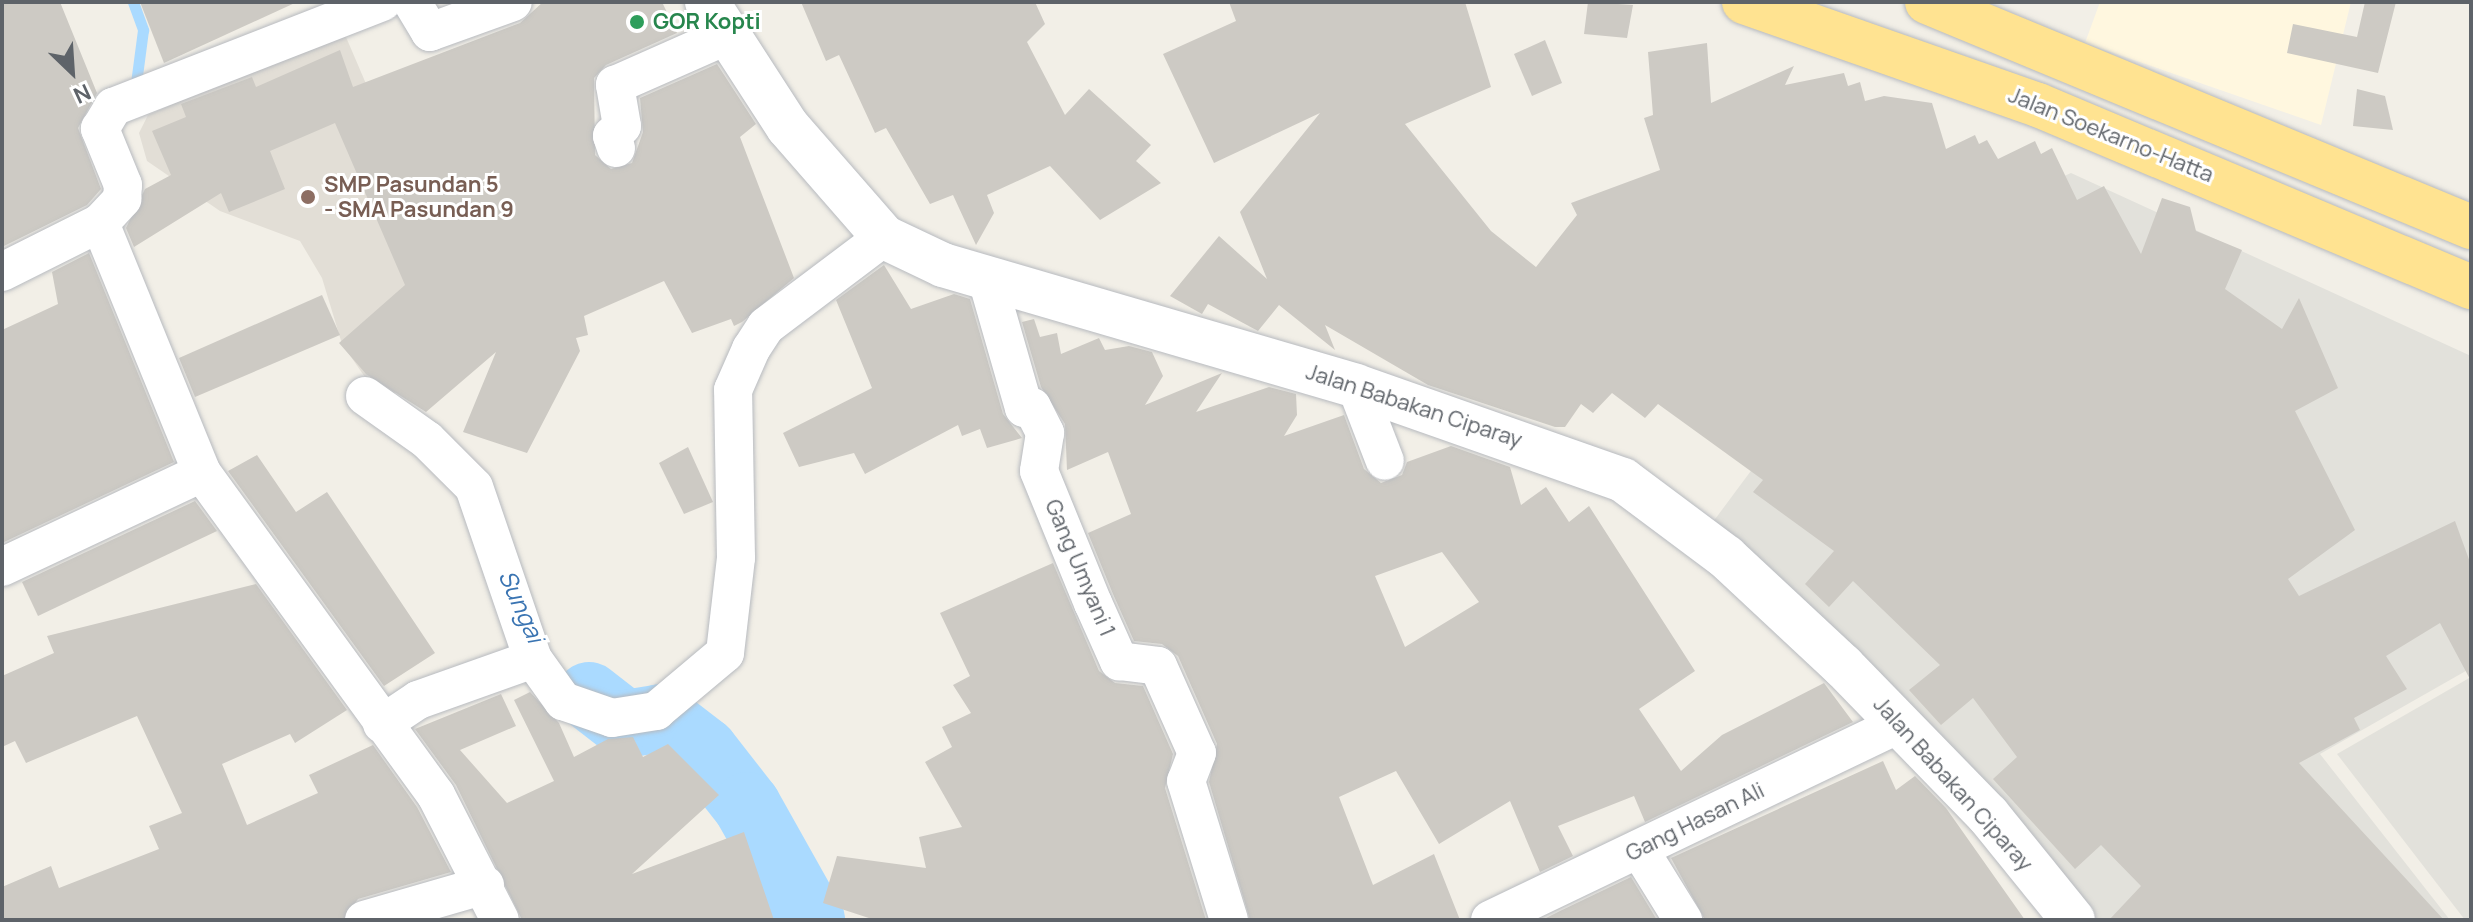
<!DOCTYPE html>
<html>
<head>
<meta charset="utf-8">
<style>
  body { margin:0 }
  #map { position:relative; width:2473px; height:922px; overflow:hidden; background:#f2efe7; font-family:Manrope,sans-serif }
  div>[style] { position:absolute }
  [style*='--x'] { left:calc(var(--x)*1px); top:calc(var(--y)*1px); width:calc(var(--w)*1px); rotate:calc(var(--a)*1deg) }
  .commercial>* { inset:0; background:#fff7df }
  .industrial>* { inset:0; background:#e2e1db }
  .education>* { inset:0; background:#e2ded6 }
  .stream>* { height:11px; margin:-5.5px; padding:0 5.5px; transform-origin:5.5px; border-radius:5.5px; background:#aadaff }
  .river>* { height:68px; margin:-34px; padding:0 34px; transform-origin:34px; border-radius:34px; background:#aadaff }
  .building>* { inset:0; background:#cdcac4 }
  .roads { filter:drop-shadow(0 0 2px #b7babf) drop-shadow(0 0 2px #b7babf) }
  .street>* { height:38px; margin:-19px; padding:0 19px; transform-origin:19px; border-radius:19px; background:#fff }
  .secondary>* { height:44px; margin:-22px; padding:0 22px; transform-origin:22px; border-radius:22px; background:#fff }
  .highway>* { height:44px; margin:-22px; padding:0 22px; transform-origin:22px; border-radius:22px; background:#ffe391 }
  .dots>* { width:22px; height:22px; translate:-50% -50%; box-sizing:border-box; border:4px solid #fff; border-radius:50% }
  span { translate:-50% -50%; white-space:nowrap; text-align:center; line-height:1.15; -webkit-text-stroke:6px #fff; paint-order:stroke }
  .leisure-label { font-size:22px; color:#27864d; font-weight:700 }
  .left { translate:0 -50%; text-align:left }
  .street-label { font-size:22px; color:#5e6369 }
  .education-label { font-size:22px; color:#785e54; font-weight:700 }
  .water-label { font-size:24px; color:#3a74b2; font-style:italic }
  .frame { position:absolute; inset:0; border:4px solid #5e6369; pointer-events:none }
  .north { position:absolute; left:32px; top:32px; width:80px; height:80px; -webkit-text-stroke:6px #fff; paint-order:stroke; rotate:155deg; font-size:22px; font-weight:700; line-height:32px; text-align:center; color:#5e6369 }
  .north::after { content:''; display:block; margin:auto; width:28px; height:36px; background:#5e6369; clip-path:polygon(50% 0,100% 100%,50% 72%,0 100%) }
</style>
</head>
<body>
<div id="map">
  <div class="commercial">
    <i style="clip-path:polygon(2100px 2px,2351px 2px,2321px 125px,2085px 43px)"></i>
  </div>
  <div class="industrial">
    <i style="clip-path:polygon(2071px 173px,2471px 356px,2471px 668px,2320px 754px,2450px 920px,2079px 920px,1704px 534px,1826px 370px,1979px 213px)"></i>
    <i style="clip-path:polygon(2471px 677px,2471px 920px,2465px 920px,2337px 754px)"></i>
  </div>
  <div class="education">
    <i style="clip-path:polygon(343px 30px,456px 294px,409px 380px,383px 403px,342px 344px,322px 278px,300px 241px,220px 211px,147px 161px,139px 133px,148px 115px)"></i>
  </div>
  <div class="stream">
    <i style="--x:133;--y:2;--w:30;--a:70"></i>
    <i style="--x:143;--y:30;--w:62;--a:97.5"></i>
  </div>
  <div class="river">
    <i style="--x:589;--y:696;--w:46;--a:37.9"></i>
    <i style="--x:625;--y:724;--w:36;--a:-9"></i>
    <i style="--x:661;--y:718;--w:54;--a:37.5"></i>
    <i style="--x:704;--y:751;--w:70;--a:52"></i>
    <i style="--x:747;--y:806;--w:131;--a:60.7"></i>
  </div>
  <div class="building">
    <i style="clip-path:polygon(2px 2px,60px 2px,97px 93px,78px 128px,101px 189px,87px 205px,2px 247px)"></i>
    <i style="clip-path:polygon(140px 2px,297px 2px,164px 63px)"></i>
    <i style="clip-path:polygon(543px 2px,662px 2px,677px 33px,606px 65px,594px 78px,595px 155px,611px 169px,632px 163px,643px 132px,640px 98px,717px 64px,756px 124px,740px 137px,794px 278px,742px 322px,734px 326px,731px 319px,692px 333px,664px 281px,584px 316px,588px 335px,576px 338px,580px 351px,527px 453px,463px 432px,496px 352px,426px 412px,366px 374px,339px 343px,405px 285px,335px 123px,270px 151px,285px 189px,229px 212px,221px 193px,134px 247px,126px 228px,145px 189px,171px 175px,152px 131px,186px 117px,181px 104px,252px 77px,256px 87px,340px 50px,353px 87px,520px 23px)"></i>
    <i style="clip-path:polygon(801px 2px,1035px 2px,1045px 24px,1027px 42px,1065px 115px,1089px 89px,1151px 145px,1136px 161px,1161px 183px,1100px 220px,1050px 166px,987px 195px,994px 213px,976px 245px,953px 195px,930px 204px,886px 128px,875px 133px,839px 55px,826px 61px)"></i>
    <i style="clip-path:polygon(1229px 2px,1465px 2px,1491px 87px,1405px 124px,1491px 231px,1536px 267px,1577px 215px,1571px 203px,1660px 170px,1644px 118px,1653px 115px,1648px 52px,1707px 43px,1711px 103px,1794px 66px,1785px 85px,1844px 73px,1848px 86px,1860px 82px,1865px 101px,1884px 96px,1932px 103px,1946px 149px,1975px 135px,1979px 144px,1987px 140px,1998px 159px,2035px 141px,2041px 154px,2052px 148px,2077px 200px,2104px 186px,2141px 254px,2162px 198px,2190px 207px,2196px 231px,2242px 250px,2225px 289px,2282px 329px,2299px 298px,2338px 388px,2295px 411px,2355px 530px,2288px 579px,2299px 596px,2455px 521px,2471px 565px,2471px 681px,2440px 623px,2386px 656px,2407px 689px,2354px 718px,2360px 730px,2299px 763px,2444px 920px,2109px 920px,2141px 886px,2101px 845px,2075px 869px,1993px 779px,2017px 757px,1973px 698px,1941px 725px,1909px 690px,1940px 665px,1853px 581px,1829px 607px,1805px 584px,1834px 551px,1753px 492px,1763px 480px,1658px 404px,1645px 418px,1612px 393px,1593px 413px,1581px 404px,1565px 427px,1555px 427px,1428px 385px,1325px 325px,1335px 350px,1279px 305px,1258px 331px,1208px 304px,1202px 314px,1170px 296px,1219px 236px,1267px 279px,1240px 212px,1320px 113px,1214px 163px,1163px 54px,1236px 21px)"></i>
    <i style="clip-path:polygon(1588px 2px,1633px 5px,1627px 38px,1584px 34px)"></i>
    <i style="clip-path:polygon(2365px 2px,2396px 2px,2378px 73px,2287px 53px,2293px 24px,2357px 37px)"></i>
    <i style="clip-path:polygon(1545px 40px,1562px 83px,1532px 96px,1514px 54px)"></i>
    <i style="clip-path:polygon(2357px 89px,2385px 96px,2393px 130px,2353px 126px)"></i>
    <i style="clip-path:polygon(89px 253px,174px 462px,2px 543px,2px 330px,58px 304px,52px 272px)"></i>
    <i style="clip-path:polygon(884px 265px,911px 309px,954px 294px,970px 299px,1003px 414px,1022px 438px,987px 448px,980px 429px,962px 436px,958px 425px,865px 474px,854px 453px,799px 467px,783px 433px,872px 388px,836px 300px)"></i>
    <i style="clip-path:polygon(322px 295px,340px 335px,195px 397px,179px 358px)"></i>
    <i style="clip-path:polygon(evenodd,1034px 319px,1040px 337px,1057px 333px,1061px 354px,1099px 338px,1105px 350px,1129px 346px,1152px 352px,1163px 376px,1145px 405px,1222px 373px,1196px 412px,1269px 387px,1296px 394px,1297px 415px,1284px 436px,1344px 415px,1364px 469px,1381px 483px,1402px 475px,1407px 462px,1451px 446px,1510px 467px,1521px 505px,1546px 487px,1569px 522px,1589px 506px,1695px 671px,1639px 709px,1681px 771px,1722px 735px,1824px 683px,1853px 722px,1645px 822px,1634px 796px,1558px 826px,1573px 856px,1540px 872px,1510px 801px,1439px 844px,1396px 771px,1339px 797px,1373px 885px,1434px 854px,1460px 920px,1250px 920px,1209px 782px,1217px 744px,1178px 656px,1162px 644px,1134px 641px,1113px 594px,1088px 533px,1131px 514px,1108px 452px,1067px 470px,1065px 424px,1041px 387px,1022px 322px,1034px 319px,1442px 552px,1479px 602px,1405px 647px,1375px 576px,1442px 552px)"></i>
    <i style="clip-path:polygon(688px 447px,713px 502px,684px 514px,659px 463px)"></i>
    <i style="clip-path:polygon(257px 455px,296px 512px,327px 492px,435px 653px,384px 686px,228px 471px)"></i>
    <i style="clip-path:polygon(195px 501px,217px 531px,38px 616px,22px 582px)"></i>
    <i style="clip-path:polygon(1053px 563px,1099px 671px,1115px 683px,1143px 686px,1173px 754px,1165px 788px,1206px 920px,875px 920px,823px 903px,837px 856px,926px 868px,919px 837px,962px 827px,925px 762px,952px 747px,942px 727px,971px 713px,953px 685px,970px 676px,940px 613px)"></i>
    <i style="clip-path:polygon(256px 584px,347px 710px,295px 743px,290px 734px,222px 764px,247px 825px,318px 793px,309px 775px,373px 745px,417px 807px,451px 872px,358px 899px,343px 920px,2px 920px,2px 887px,51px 866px,59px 888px,159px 849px,149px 826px,182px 813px,137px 716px,26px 763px,15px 741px,2px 747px,2px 676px,54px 653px,47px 636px)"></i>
    <i style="clip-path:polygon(530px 692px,559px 723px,574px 757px,608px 739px,633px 737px,643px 757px,668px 744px,719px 795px,632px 874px,744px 832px,774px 920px,522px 920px,456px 785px,415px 729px,501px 694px,516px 726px,460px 750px,507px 803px,554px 781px,514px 700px)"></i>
    <i style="clip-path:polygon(1883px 761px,1896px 790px,1915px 776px,1946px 808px,2025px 920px,1705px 920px,1671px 858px)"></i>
    <i style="clip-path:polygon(1631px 877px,1657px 920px,1542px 920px,1560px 911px)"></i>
  </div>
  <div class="roads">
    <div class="street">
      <i style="--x:412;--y:2;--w:35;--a:59"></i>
      <i style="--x:430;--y:32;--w:88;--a:-19.9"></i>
      <i style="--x:616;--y:148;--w:13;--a:-108"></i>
      <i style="--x:612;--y:136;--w:14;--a:-45"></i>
      <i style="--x:622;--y:126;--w:42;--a:-99.7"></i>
      <i style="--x:615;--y:85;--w:124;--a:-23.9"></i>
      <i style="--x:100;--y:223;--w:270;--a:67.8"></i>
      <i style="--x:202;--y:473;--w:398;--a:54"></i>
      <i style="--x:436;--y:795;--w:140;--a:62.9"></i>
      <i style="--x:2;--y:272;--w:110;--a:-26.6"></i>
      <i style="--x:100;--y:223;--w:33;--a:-47"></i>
      <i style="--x:122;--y:199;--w:14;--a:-86"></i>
      <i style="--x:123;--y:185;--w:61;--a:-112.3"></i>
      <i style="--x:100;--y:129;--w:26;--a:-59"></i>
      <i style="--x:113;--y:107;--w:289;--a:-21.3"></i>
      <i style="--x:987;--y:279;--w:134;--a:74"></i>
      <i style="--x:1024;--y:408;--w:8;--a:-7"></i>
      <i style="--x:1032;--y:407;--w:29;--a:63"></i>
      <i style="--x:1045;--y:433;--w:38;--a:99"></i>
      <i style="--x:1039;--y:471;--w:143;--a:67.8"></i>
      <i style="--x:1093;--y:603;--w:64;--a:65.9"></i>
      <i style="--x:1119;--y:661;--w:39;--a:7"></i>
      <i style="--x:1158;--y:666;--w:95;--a:65.9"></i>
      <i style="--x:1197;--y:753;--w:30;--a:111"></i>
      <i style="--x:1186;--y:781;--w:145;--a:72.8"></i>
      <i style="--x:1356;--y:386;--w:80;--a:68.9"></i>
      <i style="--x:365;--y:396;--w:76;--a:35.4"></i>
      <i style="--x:427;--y:440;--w:66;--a:45"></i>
      <i style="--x:474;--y:487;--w:182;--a:71.1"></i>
      <i style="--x:533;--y:659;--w:52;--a:54.5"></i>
      <i style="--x:563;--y:701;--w:52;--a:19.1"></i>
      <i style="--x:612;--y:718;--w:45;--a:-9"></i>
      <i style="--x:656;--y:711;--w:90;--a:-40"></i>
      <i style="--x:725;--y:653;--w:96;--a:-83.4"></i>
      <i style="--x:736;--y:558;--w:168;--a:-91"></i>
      <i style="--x:733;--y:390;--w:45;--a:-66.3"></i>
      <i style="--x:751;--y:349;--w:27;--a:-57"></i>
      <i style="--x:766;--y:326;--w:148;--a:-37"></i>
      <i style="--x:2;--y:567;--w:221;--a:-25.2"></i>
      <i style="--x:382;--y:724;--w:43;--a:-33.7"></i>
      <i style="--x:418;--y:700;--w:122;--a:-19.6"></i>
      <i style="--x:1639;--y:849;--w:84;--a:58.2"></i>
      <i style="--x:364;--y:920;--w:126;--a:-16.1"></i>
      <i style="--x:1490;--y:920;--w:454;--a:-25.6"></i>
    </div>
    <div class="secondary">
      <i style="--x:707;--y:2;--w:149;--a:57.1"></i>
      <i style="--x:788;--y:127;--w:146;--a:48.9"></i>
      <i style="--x:884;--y:237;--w:65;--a:25.4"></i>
      <i style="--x:943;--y:265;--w:430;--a:16.3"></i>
      <i style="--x:1356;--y:386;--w:283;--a:19.4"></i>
      <i style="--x:1623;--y:480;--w:129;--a:36.8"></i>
      <i style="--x:1726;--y:557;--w:160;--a:43"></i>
      <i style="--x:1843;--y:666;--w:208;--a:45.8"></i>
      <i style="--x:1988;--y:815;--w:135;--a:51"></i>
    </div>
    <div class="highway">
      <i style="--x:1744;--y:2;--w:312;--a:19.3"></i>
      <i style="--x:2038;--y:105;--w:470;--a:22.8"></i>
      <i style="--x:1927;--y:2;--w:589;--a:22.47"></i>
    </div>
  </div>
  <div class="dots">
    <i style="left:637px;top:22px;background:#2e9e5b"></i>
    <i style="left:308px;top:197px;background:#8d6e63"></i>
  </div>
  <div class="leisure-label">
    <span class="left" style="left:653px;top:22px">GOR Kopti</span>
  </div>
  <div class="street-label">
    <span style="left:2111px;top:135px;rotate:22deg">Jalan Soekarno-Hatta</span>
    <span style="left:1414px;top:406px;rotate:18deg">Jalan Babakan Ciparay</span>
    <span style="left:1080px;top:568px;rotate:67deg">Gang Umyani 1</span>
    <span style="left:1953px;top:784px;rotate:48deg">Jalan Babakan Ciparay</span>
    <span style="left:1695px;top:822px;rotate:-26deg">Gang Hasan Ali</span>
  </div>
  <div class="education-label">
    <span class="left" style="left:324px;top:197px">SMP Pasundan 5<br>- SMA Pasundan 9</span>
  </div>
  <div class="water-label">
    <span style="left:522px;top:606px;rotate:66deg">Sungai</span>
  </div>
  <div class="frame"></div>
  <div class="north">N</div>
</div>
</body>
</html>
